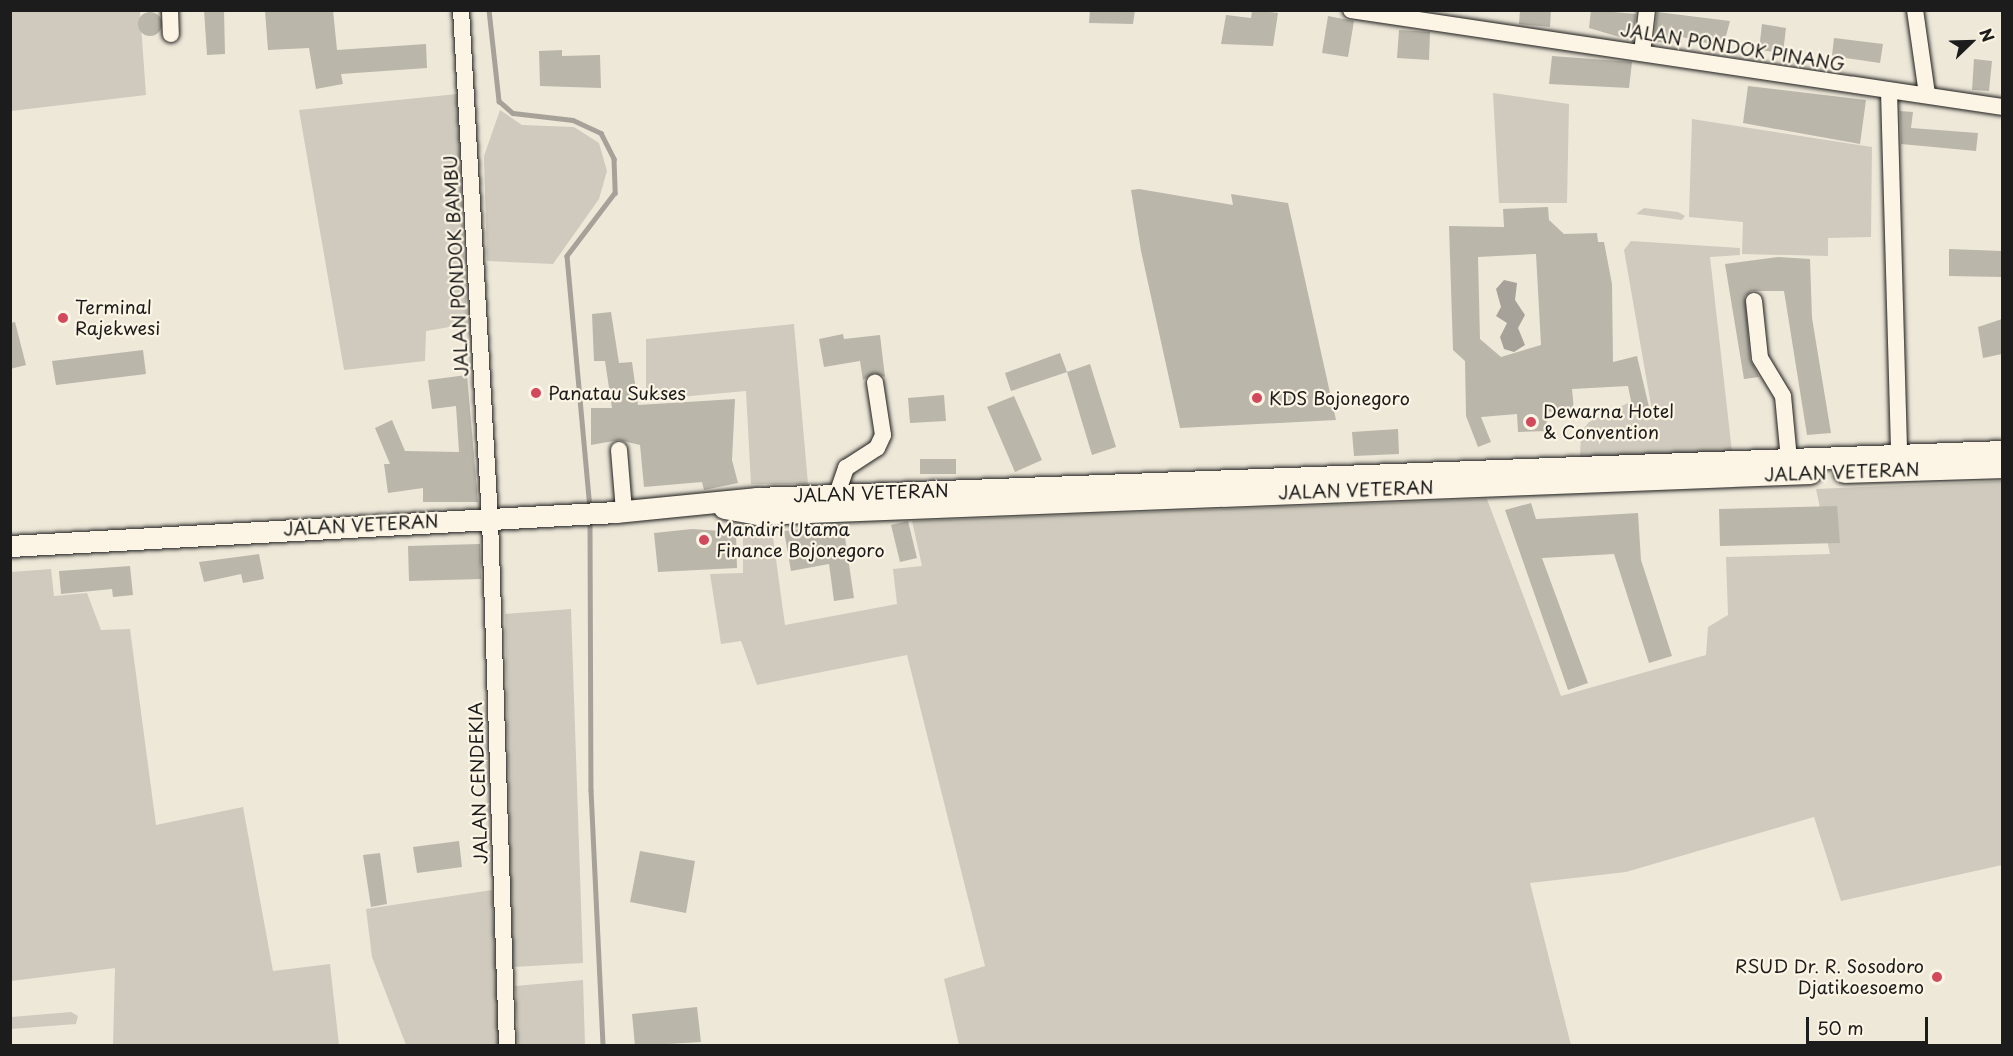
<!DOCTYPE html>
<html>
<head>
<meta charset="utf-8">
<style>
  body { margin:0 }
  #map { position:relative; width:2013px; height:1056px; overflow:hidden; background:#eee8d9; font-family:"Playpen Sans",sans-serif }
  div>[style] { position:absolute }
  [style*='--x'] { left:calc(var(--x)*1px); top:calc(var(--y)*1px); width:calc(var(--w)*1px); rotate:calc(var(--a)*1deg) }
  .green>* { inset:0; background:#cfcabd }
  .water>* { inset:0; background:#a7a299 }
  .stream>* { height:4.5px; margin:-2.25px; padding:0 2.25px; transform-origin:2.25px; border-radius:2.25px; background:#a7a299 }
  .building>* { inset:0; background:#bab6aa }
  .round { border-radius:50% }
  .roads { filter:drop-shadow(0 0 2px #1c1c1c) drop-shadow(0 0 2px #1c1c1c) }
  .minor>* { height:16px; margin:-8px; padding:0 8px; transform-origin:8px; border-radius:8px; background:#fcf5e5 }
  .major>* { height:21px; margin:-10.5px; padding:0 10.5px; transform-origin:10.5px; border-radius:10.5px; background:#fcf5e5 }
  .dots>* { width:16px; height:16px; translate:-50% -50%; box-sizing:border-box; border:3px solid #fcf5e5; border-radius:50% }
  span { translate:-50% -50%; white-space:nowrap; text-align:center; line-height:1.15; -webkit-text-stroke:4.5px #fcf5e5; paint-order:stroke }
  .street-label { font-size:18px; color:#1c1c1c }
  .poi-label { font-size:18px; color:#1c1c1c }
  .left { translate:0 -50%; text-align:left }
  .right { translate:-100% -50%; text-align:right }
  .frame { position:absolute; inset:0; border:12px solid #1c1c1c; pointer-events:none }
  .north { position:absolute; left:1941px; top:12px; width:60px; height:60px; -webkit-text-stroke:4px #fcf5e5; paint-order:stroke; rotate:67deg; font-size:16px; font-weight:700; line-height:24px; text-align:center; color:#1c1c1c }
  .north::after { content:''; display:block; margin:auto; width:21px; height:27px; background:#1c1c1c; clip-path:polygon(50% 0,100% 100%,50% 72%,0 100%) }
  .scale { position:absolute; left:1806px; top:1017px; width:122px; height:27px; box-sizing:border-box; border:3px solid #1c1c1c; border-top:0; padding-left:8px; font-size:18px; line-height:21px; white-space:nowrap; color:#1c1c1c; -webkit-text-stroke:4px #fcf5e5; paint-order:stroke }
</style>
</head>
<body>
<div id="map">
  <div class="green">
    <i style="clip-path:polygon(10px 11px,140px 11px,146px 95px,11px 111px)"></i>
    <i style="clip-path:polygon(1493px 93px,1569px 104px,1567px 203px,1499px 203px)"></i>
    <i style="clip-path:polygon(457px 94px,467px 324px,426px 331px,425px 361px,344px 370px,299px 110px)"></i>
    <i style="clip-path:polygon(500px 110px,522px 125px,574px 127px,599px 143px,607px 171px,599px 199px,553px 264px,487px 261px,484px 156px)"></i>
    <i style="clip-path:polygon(1692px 119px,1872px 147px,1871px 237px,1828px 238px,1828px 256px,1742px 254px,1743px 222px,1689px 217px)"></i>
    <i style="clip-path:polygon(1644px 208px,1678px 212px,1685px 216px,1682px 220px,1636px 214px)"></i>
    <i style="clip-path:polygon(1631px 241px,1740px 248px,1740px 255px,1710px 257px,1732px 452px,1580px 458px,1581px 432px,1589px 422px,1628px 403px,1632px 416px,1652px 411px,1624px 250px)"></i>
    <i style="clip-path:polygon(794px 324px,808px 484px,751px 484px,746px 391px,646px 400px,646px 339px)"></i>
    <i style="clip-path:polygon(2002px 481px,2002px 865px,1841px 901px,1814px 817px,1626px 872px,1530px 883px,1571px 1045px,959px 1045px,944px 979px,985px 966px,907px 655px,757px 685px,741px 641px,721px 644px,710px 574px,743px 573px,743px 531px,772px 530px,785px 625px,897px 604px,893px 569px,922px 566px,912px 521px,1487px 499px,1561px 696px,1706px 655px,1708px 627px,1728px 615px,1726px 557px,1830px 554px,1816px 489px)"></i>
    <i style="clip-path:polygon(51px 569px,54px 596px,87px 593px,101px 630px,130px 629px,156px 825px,243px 807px,273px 971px,330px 964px,339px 1045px,113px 1045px,115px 968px,11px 981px,11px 572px)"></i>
    <i style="clip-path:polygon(571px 609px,583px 963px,513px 967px,505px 614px)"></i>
    <i style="clip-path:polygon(492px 890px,499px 1045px,406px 1045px,372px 957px,366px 909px)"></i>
    <i style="clip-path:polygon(583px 980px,585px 1045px,518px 1045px,515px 986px)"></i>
    <i style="clip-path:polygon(71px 1012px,78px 1016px,76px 1024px,11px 1029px,11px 1017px)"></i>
  </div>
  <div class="water">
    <i style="clip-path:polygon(1504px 280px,1517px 283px,1515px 300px,1525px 315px,1518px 328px,1525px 345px,1514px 352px,1504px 349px,1500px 337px,1507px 323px,1496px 316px,1501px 307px,1496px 289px)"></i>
  </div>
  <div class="stream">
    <i style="--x:489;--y:10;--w:92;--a:83.7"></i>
    <i style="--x:499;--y:101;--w:18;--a:41"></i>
    <i style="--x:513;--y:113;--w:60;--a:6.7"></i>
    <i style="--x:573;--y:120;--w:31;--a:25"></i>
    <i style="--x:601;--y:133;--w:29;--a:63"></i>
    <i style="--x:614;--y:159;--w:34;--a:88"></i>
    <i style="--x:615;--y:193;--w:79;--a:127.3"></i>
    <i style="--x:567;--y:256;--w:253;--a:84.8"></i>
    <i style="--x:590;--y:520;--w:270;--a:89.8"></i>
    <i style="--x:591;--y:790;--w:256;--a:87.3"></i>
  </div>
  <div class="building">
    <i style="clip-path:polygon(204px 10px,224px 10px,225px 54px,207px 55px)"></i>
    <i style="clip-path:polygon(333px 10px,337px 50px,426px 44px,427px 68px,341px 74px,343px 84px,316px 89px,309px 48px,268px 50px,265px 11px)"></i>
    <i style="clip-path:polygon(1090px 10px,1135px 10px,1133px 24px,1089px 23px)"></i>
    <i style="clip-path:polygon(1252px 10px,1278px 13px,1273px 46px,1221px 44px,1226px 15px,1251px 18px)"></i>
    <i style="clip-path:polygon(1520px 10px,1551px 10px,1550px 27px,1519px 24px)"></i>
    <i style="clip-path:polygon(1591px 10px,1636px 14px,1633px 41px,1589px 28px)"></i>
    <i class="round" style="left:138px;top:12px;width:24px;height:24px"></i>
    <i style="clip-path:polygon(1657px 12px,1730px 21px,1723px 47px,1682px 37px,1682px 43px,1654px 42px)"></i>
    <i style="clip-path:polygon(1328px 16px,1354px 21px,1348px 57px,1322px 53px)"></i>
    <i style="clip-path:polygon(1762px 24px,1786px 28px,1783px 53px,1759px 50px)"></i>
    <i style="clip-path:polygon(1399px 30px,1430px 32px,1429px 60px,1397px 58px)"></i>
    <i style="clip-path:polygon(1834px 38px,1883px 44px,1880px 63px,1832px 56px)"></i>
    <i style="clip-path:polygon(562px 50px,562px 56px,600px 55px,601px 88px,540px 86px,539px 51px)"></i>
    <i style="clip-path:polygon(1552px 56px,1632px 62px,1629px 88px,1549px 84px)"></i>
    <i style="clip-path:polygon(1974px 59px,1992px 61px,1989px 91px,1972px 90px)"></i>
    <i style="clip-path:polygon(1748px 86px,1866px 100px,1860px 144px,1743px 123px)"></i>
    <i style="clip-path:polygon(1900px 111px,1913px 112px,1911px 128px,1978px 133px,1976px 151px,1901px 144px)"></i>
    <i style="clip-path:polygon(1139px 189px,1233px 205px,1231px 194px,1288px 203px,1336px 420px,1180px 428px,1141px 251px,1131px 190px)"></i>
    <i style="clip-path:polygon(evenodd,1548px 207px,1549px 220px,1564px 234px,1597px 233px,1598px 242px,1604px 242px,1612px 284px,1613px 362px,1637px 356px,1649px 407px,1633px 411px,1628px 386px,1572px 389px,1574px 410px,1546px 412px,1547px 431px,1518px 432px,1517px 414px,1481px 417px,1491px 442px,1478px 447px,1466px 416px,1465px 361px,1453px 350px,1449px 226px,1504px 227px,1503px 209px,1548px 207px,1536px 254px,1541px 345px,1501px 357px,1480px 339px,1478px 257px,1536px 254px)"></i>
    <i style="clip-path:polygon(1949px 249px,2002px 251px,2002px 277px,1949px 276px)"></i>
    <i style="clip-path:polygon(1778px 257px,1810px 259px,1812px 318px,1831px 433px,1807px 435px,1784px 291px,1752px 291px,1745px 296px,1750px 359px,1759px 377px,1744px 379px,1725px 264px)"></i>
    <i style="clip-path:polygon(611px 312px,619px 363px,632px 362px,638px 405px,735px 399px,732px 460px,738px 483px,704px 490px,702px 482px,644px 487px,640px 445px,619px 440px,591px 445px,591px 408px,612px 408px,605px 361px,594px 361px,592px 314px)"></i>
    <i style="clip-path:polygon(2002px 319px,2002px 354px,1983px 358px,1978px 327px)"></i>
    <i style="clip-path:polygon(15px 322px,26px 365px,10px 369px,10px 323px)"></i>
    <i style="clip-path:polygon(843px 334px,844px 339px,880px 335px,885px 377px,874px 373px,863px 380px,860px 361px,824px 367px,819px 339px)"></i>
    <i style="clip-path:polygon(143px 350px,146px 374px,56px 385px,52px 361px)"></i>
    <i style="clip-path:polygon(1060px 353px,1067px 372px,1011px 391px,1005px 373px)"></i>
    <i style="clip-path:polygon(1090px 364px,1116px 447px,1092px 455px,1067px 372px)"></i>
    <i style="clip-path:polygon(467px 375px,478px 502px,423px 502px,423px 488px,388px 493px,384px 464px,390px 464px,375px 428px,392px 420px,405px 451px,459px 452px,456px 406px,432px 409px,428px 380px)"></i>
    <i style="clip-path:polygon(944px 395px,946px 421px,910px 423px,908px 398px)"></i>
    <i style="clip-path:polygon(1014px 396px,1042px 460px,1015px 472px,987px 407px)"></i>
    <i style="clip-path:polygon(1398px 429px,1399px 454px,1354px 456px,1352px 432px)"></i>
    <i style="clip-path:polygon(920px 459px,956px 459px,956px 474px,920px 474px)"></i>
    <i style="clip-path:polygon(1531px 503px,1536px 519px,1638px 513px,1641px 560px,1672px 656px,1649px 663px,1614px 554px,1542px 558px,1588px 683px,1568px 690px,1505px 510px)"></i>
    <i style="clip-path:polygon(1837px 506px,1840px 543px,1720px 546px,1719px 509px)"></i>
    <i style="clip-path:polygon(908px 521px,917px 558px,900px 562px,891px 525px)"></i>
    <i style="clip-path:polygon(843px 524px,854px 598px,834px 601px,829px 564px,791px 571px,784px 531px)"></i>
    <i style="clip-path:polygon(692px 529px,736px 532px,737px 568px,658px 572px,654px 533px)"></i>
    <i style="clip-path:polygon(480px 544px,481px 579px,409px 581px,408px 546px)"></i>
    <i style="clip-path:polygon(259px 554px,264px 579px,243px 583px,241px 574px,204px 582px,199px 562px)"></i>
    <i style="clip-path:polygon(130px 566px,133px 595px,113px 597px,112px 589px,61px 594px,59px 571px)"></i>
    <i style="clip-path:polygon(459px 841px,462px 867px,417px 873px,413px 847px)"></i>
    <i style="clip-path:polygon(640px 851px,695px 861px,686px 913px,630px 902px)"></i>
    <i style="clip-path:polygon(380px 853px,387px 904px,371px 907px,363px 855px)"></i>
    <i style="clip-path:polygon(697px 1007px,701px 1042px,635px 1046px,632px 1014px)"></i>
  </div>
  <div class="roads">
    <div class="minor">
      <i style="--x:170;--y:10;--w:24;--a:88"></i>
      <i style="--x:461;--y:10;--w:510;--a:86.74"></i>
      <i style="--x:490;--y:519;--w:527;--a:88.15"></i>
      <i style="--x:1351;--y:10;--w:658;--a:8.47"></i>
      <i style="--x:1915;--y:10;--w:85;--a:81.9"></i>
      <i style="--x:1642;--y:53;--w:43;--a:-83.4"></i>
      <i style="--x:1889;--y:91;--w:363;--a:88.4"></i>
      <i style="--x:1754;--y:301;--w:57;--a:84"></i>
      <i style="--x:1760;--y:358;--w:44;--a:58.8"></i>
      <i style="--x:1783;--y:396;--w:63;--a:84.6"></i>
      <i style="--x:619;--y:450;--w:61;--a:85.3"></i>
      <i style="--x:837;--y:494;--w:28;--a:-71"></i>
      <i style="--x:846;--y:468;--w:37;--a:-33"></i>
      <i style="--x:877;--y:448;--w:14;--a:-65"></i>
      <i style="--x:883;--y:435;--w:53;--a:-98.7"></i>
    </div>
    <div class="major">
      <i style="--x:1844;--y:472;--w:158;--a:-1.8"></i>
      <i style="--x:724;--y:508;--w:34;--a:10"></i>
      <i style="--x:757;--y:514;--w:1054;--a:-2.23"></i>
      <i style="--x:10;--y:546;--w:607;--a:-3.21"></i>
      <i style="--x:616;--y:512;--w:142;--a:-5.7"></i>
      <i style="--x:757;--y:498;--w:1246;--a:-2.16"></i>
    </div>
  </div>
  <div class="dots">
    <i style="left:63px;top:318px;background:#d1495b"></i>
    <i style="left:536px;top:393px;background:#d1495b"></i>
    <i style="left:1257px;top:398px;background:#d1495b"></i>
    <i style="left:1531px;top:422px;background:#d1495b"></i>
    <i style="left:704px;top:540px;background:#d1495b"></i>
    <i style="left:1937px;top:977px;background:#d1495b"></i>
  </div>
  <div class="street-label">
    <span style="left:1733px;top:47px;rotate:9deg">JALAN PONDOK PINANG</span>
    <span style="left:456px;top:266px;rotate:-93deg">JALAN PONDOK BAMBU</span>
    <span style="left:1842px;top:472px;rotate:-2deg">JALAN VETERAN</span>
    <span style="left:1356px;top:490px;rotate:-2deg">JALAN VETERAN</span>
    <span style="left:871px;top:493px;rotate:-2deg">JALAN VETERAN</span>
    <span style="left:361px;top:525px;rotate:-3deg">JALAN VETERAN</span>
    <span style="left:478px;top:783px;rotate:-92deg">JALAN CENDEKIA</span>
  </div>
  <div class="poi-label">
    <span class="left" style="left:75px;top:318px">Terminal<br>Rajekwesi</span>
    <span class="left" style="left:548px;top:393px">Panatau Sukses</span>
    <span class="left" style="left:1269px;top:398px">KDS Bojonegoro</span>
    <span class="left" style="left:1543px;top:422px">Dewarna Hotel<br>&amp; Convention</span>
    <span class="left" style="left:716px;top:540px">Mandiri Utama<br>Finance Bojonegoro</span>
    <span class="right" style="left:1924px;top:977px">RSUD Dr. R. Sosodoro<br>Djatikoesoemo</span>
  </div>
  <div class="frame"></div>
  <div class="north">N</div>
  <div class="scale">50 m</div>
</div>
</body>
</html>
